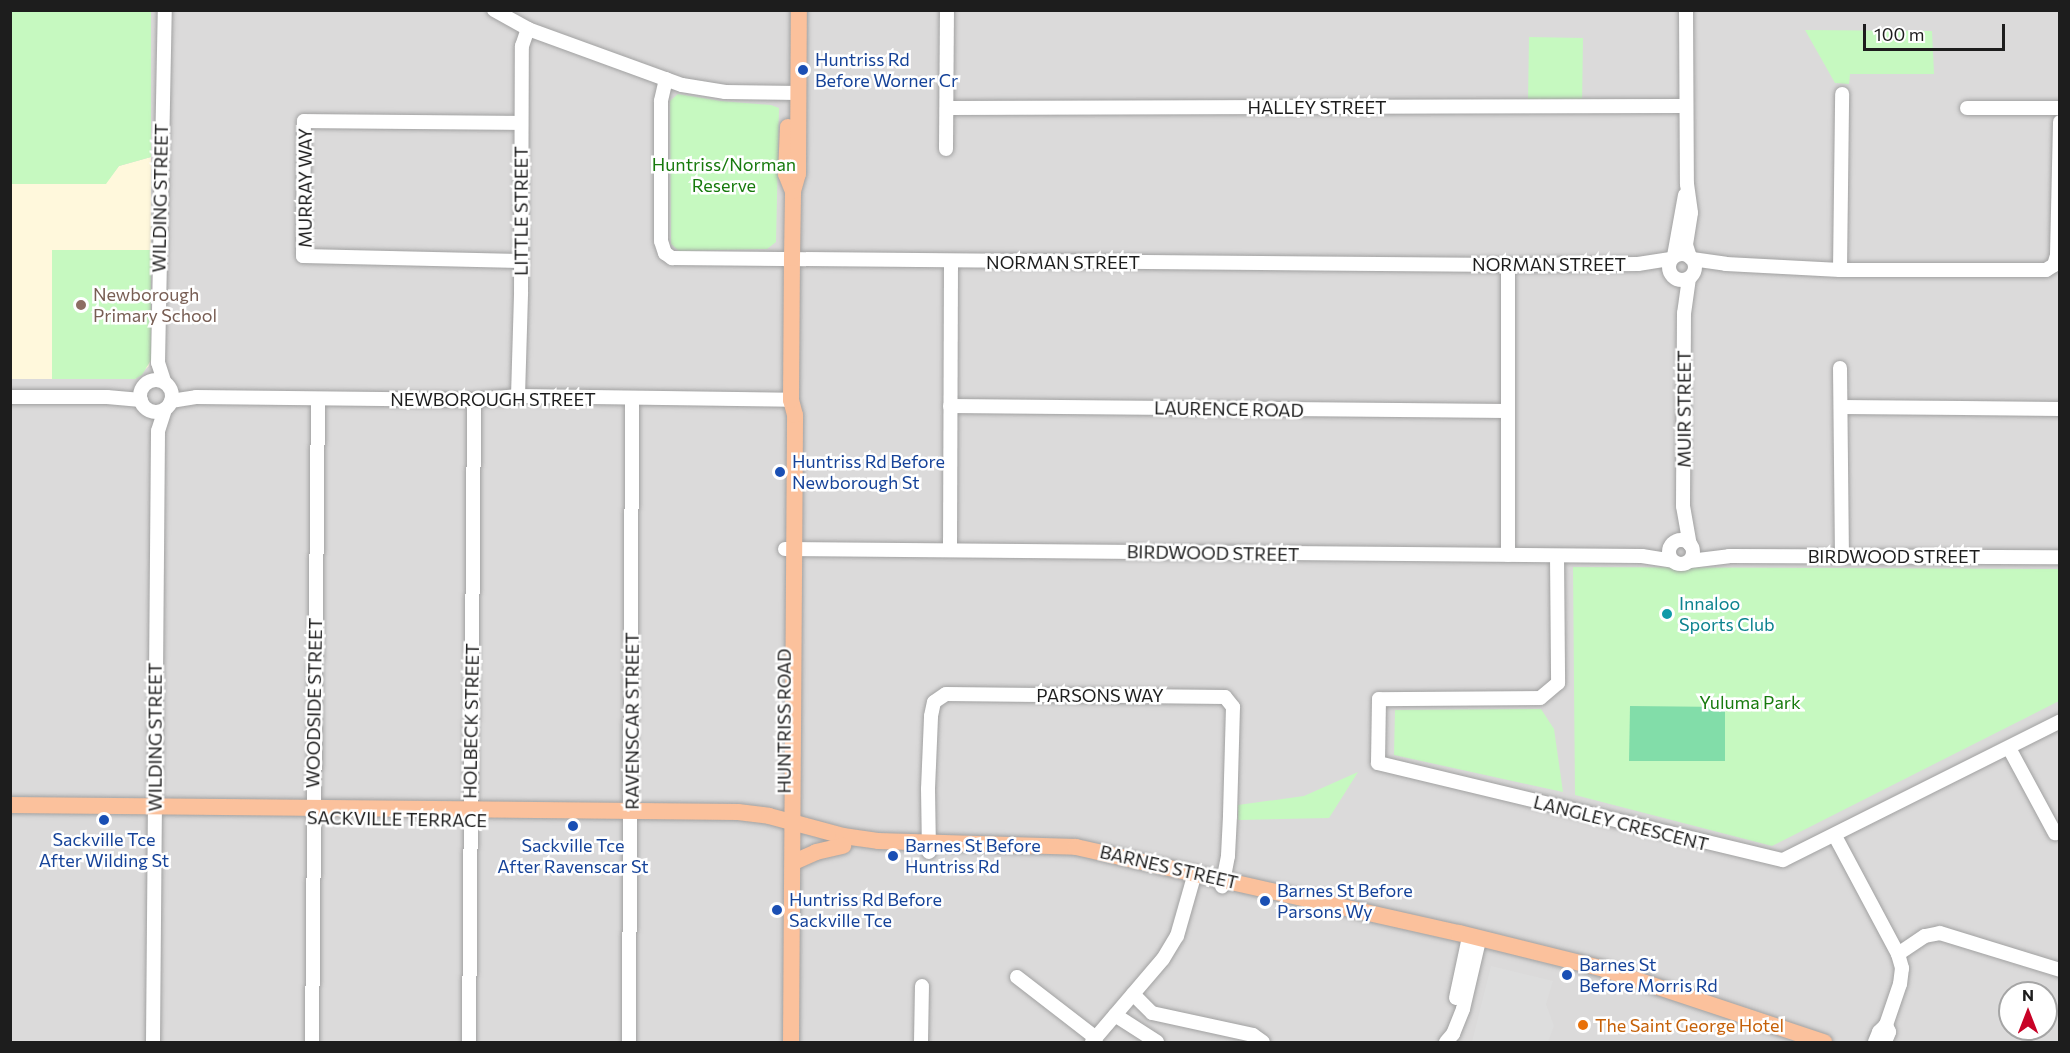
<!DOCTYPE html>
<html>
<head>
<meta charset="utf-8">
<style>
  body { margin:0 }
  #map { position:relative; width:2070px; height:1053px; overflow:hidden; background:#eee9e3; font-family:Commissioner,sans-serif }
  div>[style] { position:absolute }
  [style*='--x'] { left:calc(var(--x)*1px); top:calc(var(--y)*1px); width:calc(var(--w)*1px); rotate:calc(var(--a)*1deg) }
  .residential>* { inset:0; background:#dbdada }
  .education>* { inset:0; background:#fff8dc }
  .park>* { inset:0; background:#c6f9c0 }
  .pitch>* { inset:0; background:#82dda9 }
  .parking>* { inset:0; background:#ddd }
  .roads { filter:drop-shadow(0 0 2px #a1a1a1) drop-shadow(0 0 2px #a1a1a1) }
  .minor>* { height:14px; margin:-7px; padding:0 7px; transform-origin:7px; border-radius:7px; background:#fff }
  .minor>.ring { margin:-7px; padding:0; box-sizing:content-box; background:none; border:14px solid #fff; border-radius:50% }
  .major>* { height:16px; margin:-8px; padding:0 8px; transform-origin:8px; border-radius:8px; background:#fbc19c }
  .dots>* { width:16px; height:16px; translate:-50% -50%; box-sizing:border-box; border:3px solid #fff; border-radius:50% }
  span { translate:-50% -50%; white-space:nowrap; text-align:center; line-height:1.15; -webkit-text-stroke:5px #fff; paint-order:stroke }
  .transit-label { font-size:18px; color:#164399 }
  .left { translate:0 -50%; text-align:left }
  .street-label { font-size:18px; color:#1d1d1d }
  .park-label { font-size:18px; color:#177a0d }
  .education-label { font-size:18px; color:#785e54 }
  .culture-label { font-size:18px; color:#0d838f }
  .food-label { font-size:18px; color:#c56008 }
  .frame { position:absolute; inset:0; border:12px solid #1d1d1d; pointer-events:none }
  .north { position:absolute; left:1998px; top:981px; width:60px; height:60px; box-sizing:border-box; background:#fff; border:2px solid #a5a5a5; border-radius:50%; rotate:0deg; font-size:16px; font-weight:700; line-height:24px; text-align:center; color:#1d1d1d }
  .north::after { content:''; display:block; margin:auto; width:21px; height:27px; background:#c80226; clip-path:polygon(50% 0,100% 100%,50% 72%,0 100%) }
  .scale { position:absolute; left:1863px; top:24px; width:142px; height:27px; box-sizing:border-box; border:3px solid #1d1d1d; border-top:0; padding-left:8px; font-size:18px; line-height:21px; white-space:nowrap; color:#1d1d1d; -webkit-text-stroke:4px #fff; paint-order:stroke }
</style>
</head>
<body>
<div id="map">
  <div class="residential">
    <i style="clip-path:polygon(evenodd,10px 11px,2059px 11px,2059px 1042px,11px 1042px,10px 11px,2010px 993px,2046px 993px,2046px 1029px,2010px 1029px,2010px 993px)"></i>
  </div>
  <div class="education">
    <i style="clip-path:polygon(151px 157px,151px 360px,149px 366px,135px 379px,11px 379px,10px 184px,105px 184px,119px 166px)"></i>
  </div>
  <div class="park">
    <i style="clip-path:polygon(10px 11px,151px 11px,151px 157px,119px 166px,106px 184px,11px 184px)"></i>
    <i style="clip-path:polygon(1805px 30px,1932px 31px,1934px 74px,1850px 74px,1849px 84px,1835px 83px)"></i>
    <i style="clip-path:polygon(1529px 37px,1583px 38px,1582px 106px,1528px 101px)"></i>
    <i style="clip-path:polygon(678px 94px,721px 101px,771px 105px,779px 108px,776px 242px,767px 249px,679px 251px,671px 244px,670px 101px)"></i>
    <i style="clip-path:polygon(52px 250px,151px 250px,151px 360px,142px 375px,135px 379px,52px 379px)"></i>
    <i style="clip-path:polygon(1573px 567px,2059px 569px,2059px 701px,1772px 846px,1575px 795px)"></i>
    <i style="clip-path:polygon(1541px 709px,1554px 729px,1563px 792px,1394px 755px,1395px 710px)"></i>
    <i style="clip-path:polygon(1358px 772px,1329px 818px,1238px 820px,1238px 805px,1304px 796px)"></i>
  </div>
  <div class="pitch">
    <i style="clip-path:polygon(1630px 706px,1725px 707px,1725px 761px,1629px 761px)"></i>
  </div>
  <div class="parking">
    <i style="clip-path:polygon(1491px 966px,1553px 981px,1546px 1004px,1554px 1026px,1548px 1042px,1472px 1042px)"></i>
  </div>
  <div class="roads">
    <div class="minor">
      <i style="--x:494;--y:10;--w:39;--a:29"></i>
      <i style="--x:528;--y:29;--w:164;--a:20"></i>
      <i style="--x:682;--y:85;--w:44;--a:9.2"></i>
      <i style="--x:725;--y:92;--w:74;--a:0.8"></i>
      <i style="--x:1686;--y:10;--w:174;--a:89.7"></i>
      <i style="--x:1687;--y:184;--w:29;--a:82"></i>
      <i style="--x:1691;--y:213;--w:32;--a:99"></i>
      <i style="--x:1686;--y:245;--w:13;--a:72"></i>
      <i style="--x:666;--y:79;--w:23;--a:103"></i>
      <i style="--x:661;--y:101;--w:140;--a:90"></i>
      <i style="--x:661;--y:241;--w:13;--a:72"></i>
      <i style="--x:665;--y:253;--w:9;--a:36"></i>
      <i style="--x:672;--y:258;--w:836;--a:0.48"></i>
      <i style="--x:1508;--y:265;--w:130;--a:-0.4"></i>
      <i style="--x:1638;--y:264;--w:33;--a:-9"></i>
      <i style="--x:947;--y:108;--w:739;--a:-0.16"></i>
      <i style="--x:1967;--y:108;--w:93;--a:0"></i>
      <i style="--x:946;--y:149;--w:139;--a:-89.6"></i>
      <i class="ring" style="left:1669px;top:254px;width:12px;height:12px"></i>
      <i style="--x:1674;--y:256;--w:62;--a:-79.8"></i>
      <i style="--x:1692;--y:259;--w:34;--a:8"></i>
      <i style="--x:1726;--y:264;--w:114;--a:3"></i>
      <i style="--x:1840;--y:270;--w:206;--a:0"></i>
      <i style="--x:2046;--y:270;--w:9;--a:-32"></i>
      <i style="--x:2054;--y:265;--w:10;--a:-73"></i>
      <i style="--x:2057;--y:255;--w:133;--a:-88.7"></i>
      <i style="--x:520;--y:261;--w:217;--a:-178.7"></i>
      <i style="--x:303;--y:256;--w:135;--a:-89.6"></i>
      <i style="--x:304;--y:121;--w:217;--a:0.5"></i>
      <i style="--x:1840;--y:270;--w:176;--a:-89.3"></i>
      <i style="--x:1689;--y:278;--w:35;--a:98"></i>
      <i style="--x:1684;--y:313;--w:193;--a:90.3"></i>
      <i style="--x:1683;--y:506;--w:39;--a:80"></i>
      <i style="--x:1840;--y:368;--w:188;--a:89.4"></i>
      <i class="ring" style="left:140px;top:380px;width:18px;height:18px"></i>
      <i style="--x:164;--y:381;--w:19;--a:-108"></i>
      <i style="--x:158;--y:363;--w:353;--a:-88.9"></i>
      <i style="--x:518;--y:396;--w:104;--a:-88.3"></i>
      <i style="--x:521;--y:292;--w:246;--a:-89.8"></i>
      <i style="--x:522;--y:46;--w:18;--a:-71"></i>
      <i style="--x:10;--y:397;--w:97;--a:0"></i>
      <i style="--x:107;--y:397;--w:34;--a:5"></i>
      <i style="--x:171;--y:401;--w:25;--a:-9"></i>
      <i style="--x:196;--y:397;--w:278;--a:0.6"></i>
      <i style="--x:474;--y:400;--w:44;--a:-5.2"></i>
      <i style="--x:518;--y:396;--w:273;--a:0.8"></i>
      <i style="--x:950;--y:406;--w:558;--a:0.51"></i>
      <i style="--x:1841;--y:407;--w:219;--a:0.5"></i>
      <i class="ring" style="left:1669px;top:540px;width:10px;height:10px"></i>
      <i style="--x:785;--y:549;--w:857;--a:0.47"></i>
      <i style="--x:1642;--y:556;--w:30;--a:9"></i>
      <i style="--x:950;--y:549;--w:288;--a:-89.8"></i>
      <i style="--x:1508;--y:555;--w:290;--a:-90"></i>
      <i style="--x:1557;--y:556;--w:127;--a:89.5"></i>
      <i style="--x:1558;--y:683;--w:23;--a:140"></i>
      <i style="--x:1540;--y:698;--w:161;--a:179.6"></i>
      <i style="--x:1379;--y:699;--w:64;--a:90.9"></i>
      <i style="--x:1378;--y:763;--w:416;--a:13.5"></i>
      <i style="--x:1783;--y:860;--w:310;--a:-26.6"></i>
      <i style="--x:1690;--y:561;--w:39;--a:-7"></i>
      <i style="--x:1729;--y:556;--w:331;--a:0.2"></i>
      <i style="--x:2009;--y:748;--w:97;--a:61.6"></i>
      <i style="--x:1835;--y:836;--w:134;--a:61.9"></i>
      <i style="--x:1898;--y:954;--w:15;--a:74"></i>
      <i style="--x:1902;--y:968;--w:16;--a:97"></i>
      <i style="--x:1900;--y:984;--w:43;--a:108.9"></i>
      <i style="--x:1886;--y:1025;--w:10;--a:135"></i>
      <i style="--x:1879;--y:1032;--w:11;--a:112"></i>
      <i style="--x:929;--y:852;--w:63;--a:-90.9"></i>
      <i style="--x:928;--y:789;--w:73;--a:-87.6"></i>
      <i style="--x:931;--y:716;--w:14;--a:-78"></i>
      <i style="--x:934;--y:702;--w:14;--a:-34"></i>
      <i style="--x:946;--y:694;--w:279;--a:0.6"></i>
      <i style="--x:1225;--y:697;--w:13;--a:51"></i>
      <i style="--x:1233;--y:707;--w:109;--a:91.6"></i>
      <i style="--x:1230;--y:816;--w:40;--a:92.9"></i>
      <i style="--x:1228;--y:856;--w:31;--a:101"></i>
      <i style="--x:1898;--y:954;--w:32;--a:-34"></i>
      <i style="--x:1925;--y:936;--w:15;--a:-11"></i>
      <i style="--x:1940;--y:933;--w:126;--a:17.1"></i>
      <i style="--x:1017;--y:977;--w:100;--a:37.7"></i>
      <i style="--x:1133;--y:994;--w:27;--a:45"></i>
      <i style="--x:1152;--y:1013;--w:103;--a:12.3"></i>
      <i style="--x:1253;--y:1035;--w:12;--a:35"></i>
      <i style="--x:1456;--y:998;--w:62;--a:-78"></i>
      <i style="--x:1115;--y:1015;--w:50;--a:32.7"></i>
      <i style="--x:153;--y:1042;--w:611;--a:-89.53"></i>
      <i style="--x:158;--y:431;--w:23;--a:-72"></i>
      <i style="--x:312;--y:1042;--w:643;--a:-89.47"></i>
      <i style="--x:469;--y:1042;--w:642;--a:-89.55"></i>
      <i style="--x:629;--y:1042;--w:643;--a:-89.73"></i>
      <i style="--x:921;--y:1042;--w:56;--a:-89"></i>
      <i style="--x:1092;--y:1042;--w:109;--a:-49.5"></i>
      <i style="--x:1163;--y:959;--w:27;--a:-59"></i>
      <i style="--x:1177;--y:936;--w:66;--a:-74.1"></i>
      <i style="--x:1446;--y:1042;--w:11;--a:-49"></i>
      <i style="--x:1453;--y:1034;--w:27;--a:-68"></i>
      <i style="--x:1463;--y:1009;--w:71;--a:-76.9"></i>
      <i style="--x:1885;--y:1042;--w:11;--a:-68"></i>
      <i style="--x:1889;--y:1032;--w:8;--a:-113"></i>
    </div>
    <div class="major">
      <i style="--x:788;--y:127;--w:47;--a:92.4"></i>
      <i style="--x:786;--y:174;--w:18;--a:68"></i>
      <i style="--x:10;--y:805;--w:728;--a:0.55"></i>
      <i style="--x:738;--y:812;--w:31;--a:7"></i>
      <i style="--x:769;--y:816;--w:77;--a:15.1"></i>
      <i style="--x:843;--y:836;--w:35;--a:8"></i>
      <i style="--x:878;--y:841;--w:198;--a:1.7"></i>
      <i style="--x:1076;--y:847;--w:393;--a:12.7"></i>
      <i style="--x:1459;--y:933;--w:149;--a:13.9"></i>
      <i style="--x:1604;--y:969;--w:232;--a:18.4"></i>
      <i style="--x:794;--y:862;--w:24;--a:-24"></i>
      <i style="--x:816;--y:852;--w:28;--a:-13"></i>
      <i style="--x:791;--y:1042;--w:627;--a:-89.63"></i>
      <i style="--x:795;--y:415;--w:16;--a:-105"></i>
      <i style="--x:791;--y:400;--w:142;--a:-89.6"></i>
      <i style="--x:792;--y:258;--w:67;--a:-89.1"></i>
      <i style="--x:793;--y:191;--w:18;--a:-74"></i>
      <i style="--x:798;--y:174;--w:164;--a:-89.7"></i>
    </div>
  </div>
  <div class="dots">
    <i style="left:803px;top:70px;background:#1a4fb4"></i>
    <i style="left:81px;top:305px;background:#8d6e63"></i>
    <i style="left:780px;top:472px;background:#1a4fb4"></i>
    <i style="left:1667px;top:614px;background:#0f9aa8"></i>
    <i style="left:104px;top:820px;background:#1a4fb4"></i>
    <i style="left:573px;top:826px;background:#1a4fb4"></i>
    <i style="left:893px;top:856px;background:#1a4fb4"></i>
    <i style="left:1265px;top:901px;background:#1a4fb4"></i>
    <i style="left:777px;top:910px;background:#1a4fb4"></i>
    <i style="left:1567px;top:975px;background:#1a4fb4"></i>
    <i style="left:1583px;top:1025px;background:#e8710a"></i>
  </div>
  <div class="transit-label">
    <span class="left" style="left:815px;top:70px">Huntriss Rd<br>Before Worner Cr</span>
    <span class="left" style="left:792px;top:472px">Huntriss Rd Before<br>Newborough St</span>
    <span style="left:104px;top:850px">Sackville Tce<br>After Wilding St</span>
    <span style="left:573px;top:856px">Sackville Tce<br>After Ravenscar St</span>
    <span class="left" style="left:905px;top:856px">Barnes St Before<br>Huntriss Rd</span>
    <span class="left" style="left:1277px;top:901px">Barnes St Before<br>Parsons Wy</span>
    <span class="left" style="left:789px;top:910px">Huntriss Rd Before<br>Sackville Tce</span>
    <span class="left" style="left:1579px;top:975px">Barnes St<br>Before Morris Rd</span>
  </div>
  <div class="street-label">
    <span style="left:1317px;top:107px">HALLEY STREET</span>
    <span style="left:305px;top:188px;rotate:-90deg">MURRAY WAY</span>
    <span style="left:160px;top:198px;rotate:-89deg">WILDING STREET</span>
    <span style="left:521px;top:211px;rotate:-90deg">LITTLE STREET</span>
    <span style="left:1063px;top:262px">NORMAN STREET</span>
    <span style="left:1549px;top:264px">NORMAN STREET</span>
    <span style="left:493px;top:399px">NEWBOROUGH STREET</span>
    <span style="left:1229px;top:409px;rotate:1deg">LAURENCE ROAD</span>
    <span style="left:1684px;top:409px;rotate:-90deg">MUIR STREET</span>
    <span style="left:1213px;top:553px;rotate:1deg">BIRDWOOD STREET</span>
    <span style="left:1894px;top:556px">BIRDWOOD STREET</span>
    <span style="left:1100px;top:695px">PARSONS WAY</span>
    <span style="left:314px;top:703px;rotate:-89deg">WOODSIDE STREET</span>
    <span style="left:471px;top:721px;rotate:-89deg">HOLBECK STREET</span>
    <span style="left:632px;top:721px;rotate:-90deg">RAVENSCAR STREET</span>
    <span style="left:784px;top:721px;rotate:-90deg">HUNTRISS ROAD</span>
    <span style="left:155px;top:737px;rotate:-90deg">WILDING STREET</span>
    <span style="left:397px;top:819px;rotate:1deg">SACKVILLE TERRACE</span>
    <span style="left:1621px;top:823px;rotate:14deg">LANGLEY CRESCENT</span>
    <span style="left:1169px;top:867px;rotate:13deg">BARNES STREET</span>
  </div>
  <div class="park-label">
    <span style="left:724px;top:175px">Huntriss/Norman<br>Reserve</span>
    <span style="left:1750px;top:702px">Yuluma Park</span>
  </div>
  <div class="education-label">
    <span class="left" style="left:93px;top:305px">Newborough<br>Primary School</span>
  </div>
  <div class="culture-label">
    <span class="left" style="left:1679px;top:614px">Innaloo<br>Sports Club</span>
  </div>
  <div class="food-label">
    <span class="left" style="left:1595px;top:1025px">The Saint George Hotel</span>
  </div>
  <div class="frame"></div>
  <div class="north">N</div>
  <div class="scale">100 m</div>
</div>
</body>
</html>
